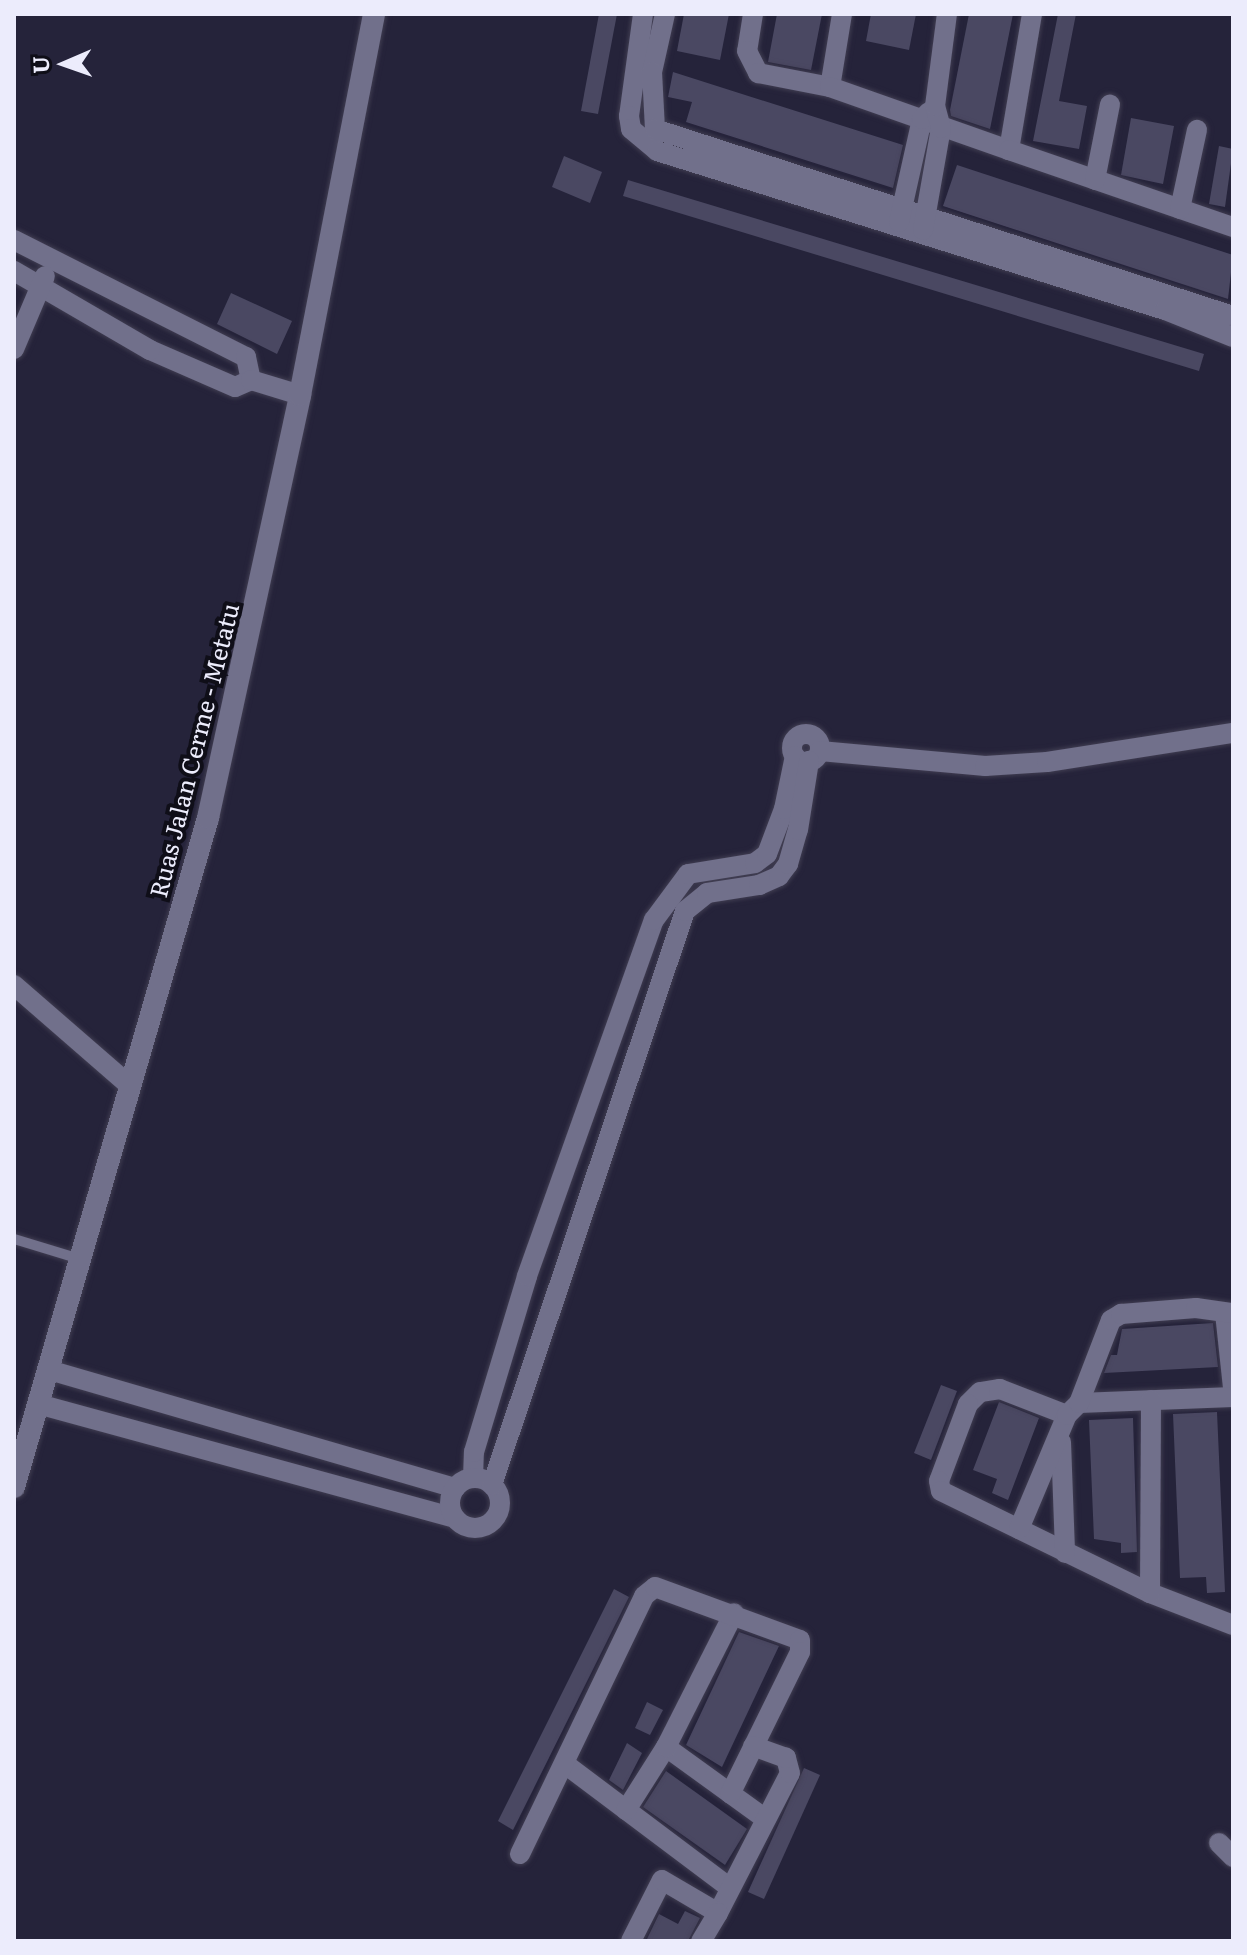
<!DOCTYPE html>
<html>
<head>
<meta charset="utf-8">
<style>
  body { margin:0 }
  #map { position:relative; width:1247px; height:1955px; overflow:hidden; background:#25233a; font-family:Literata,serif }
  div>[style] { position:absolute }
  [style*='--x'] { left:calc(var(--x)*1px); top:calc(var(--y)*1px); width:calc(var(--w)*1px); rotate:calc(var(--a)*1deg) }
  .building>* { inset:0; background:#4a4862 }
  .roads { filter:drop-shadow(0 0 2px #403d51) drop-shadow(0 0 2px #403d51) }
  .service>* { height:10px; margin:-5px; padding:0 5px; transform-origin:5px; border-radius:5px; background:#71708b }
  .minor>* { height:20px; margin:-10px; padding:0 10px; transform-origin:10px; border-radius:10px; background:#71708b }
  .minor>.ring { margin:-10px; padding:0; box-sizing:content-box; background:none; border:20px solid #71708b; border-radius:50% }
  .secondary>* { height:22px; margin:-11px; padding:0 11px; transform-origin:11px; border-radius:11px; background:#71708b }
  span { translate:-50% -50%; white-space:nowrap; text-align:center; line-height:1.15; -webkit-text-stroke:8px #0f0e18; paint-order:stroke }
  .street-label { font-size:24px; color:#ececfc }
  .frame { position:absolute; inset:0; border:16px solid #ececfc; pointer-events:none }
  .north { position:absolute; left:24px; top:24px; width:80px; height:80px; -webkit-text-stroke:6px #0f0e18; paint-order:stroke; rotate:268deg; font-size:22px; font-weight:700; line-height:32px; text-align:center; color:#ececfc }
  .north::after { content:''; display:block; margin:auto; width:28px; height:36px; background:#ececfc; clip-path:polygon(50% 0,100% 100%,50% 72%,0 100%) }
</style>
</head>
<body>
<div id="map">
  <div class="building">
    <i style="clip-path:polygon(599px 14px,617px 14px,598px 114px,581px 111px)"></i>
    <i style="clip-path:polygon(684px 14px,729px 14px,720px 60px,677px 51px)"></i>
    <i style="clip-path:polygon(777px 14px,822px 14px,811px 70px,768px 62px)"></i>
    <i style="clip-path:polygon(871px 14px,916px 14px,909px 50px,866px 41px)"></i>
    <i style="clip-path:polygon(969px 14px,1013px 14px,990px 129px,951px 116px,950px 110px)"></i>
    <i style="clip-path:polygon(1058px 14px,1076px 14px,1059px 101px,1087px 106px,1079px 149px,1033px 141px)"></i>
    <i style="clip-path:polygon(673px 72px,903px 145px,893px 188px,686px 122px,692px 102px,668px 97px)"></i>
    <i style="clip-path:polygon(1131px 118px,1174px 126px,1163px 184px,1121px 175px)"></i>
    <i style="clip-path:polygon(1219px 146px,1233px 149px,1225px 207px,1209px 204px)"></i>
    <i style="clip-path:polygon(564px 156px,602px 172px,590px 203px,552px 187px)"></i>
    <i style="clip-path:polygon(957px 165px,1233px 255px,1228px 299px,943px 206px)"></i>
    <i style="clip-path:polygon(628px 180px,1204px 354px,1199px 371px,623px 196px)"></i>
    <i style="clip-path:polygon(231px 293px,292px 321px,277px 354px,217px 324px)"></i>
    <i style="clip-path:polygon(1213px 1323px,1218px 1367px,1104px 1373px,1111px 1355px,1117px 1355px,1122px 1329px)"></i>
    <i style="clip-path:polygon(941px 1385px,957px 1391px,931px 1460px,914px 1453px)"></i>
    <i style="clip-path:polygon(999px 1402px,1039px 1418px,1008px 1500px,992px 1493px,997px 1479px,973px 1470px)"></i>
    <i style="clip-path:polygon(1217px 1412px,1225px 1592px,1207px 1593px,1206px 1577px,1180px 1578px,1173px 1414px)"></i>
    <i style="clip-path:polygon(1133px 1418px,1137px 1552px,1121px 1553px,1121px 1543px,1094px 1539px,1089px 1420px)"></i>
    <i style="clip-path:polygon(614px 1589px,629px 1597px,513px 1830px,498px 1821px)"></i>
    <i style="clip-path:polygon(739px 1632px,779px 1646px,722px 1767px,686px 1745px)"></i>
    <i style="clip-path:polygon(647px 1702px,663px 1710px,650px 1735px,635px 1728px)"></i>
    <i style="clip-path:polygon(627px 1743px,642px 1753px,623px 1790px,609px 1780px)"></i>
    <i style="clip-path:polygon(804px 1768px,820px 1775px,764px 1899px,748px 1892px)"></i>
    <i style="clip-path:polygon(666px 1771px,747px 1829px,725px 1865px,643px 1807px)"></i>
    <i style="clip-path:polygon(685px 1911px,700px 1918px,688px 1941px,646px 1941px,659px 1914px,678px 1924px)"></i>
  </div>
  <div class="roads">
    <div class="service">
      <i style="--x:14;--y:1239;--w:69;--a:16.9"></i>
    </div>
    <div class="minor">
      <i style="--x:643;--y:14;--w:103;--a:97.8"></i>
      <i style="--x:629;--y:116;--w:13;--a:81"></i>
      <i style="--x:631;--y:129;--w:34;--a:40"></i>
      <i style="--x:657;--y:151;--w:532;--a:17.38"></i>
      <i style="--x:1165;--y:310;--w:73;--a:21.7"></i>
      <i style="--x:665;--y:14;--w:59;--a:102.6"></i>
      <i style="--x:652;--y:72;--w:57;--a:87"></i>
      <i style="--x:655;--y:129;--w:607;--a:17.93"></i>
      <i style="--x:753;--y:14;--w:37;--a:99"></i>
      <i style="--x:747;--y:51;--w:25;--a:63"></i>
      <i style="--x:758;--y:73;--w:73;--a:11"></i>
      <i style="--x:842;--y:14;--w:74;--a:99.3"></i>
      <i style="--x:830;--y:87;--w:190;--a:19.4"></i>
      <i style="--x:1032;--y:14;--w:138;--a:99.6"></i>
      <i style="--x:1009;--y:150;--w:237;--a:19"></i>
      <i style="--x:1095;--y:180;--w:77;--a:-78.8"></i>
      <i style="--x:1180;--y:209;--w:81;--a:-77.9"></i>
      <i style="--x:899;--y:222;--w:106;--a:-77.4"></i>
      <i style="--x:922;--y:119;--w:10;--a:-45"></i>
      <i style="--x:923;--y:230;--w:104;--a:-80"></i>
      <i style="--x:941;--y:128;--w:23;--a:-105"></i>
      <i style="--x:935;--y:106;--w:93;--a:-82.6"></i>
      <i style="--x:14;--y:240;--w:260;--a:26.8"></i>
      <i style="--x:246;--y:357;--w:24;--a:78"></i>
      <i style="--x:251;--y:380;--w:17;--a:156"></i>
      <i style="--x:235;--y:387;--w:93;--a:-156.5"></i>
      <i style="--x:150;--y:350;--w:157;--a:-149.8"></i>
      <i style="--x:14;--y:349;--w:79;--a:-67"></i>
      <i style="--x:251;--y:380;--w:51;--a:17"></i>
      <i class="ring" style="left:792px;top:734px;width:8px;height:8px"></i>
      <i style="--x:820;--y:751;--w:166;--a:5.2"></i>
      <i style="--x:985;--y:766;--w:62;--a:-3.7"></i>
      <i style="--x:1047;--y:762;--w:188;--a:-8.9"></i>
      <i style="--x:14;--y:985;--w:154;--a:41"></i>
      <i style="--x:1225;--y:1313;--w:75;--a:83.9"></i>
      <i style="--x:49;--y:1370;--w:423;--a:16.2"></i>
      <i style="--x:1079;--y:1403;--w:154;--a:-2.2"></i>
      <i style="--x:38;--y:1404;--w:431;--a:15.3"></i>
      <i style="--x:1067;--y:1415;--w:72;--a:-158.8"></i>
      <i style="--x:1000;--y:1389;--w:20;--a:171"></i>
      <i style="--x:980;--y:1392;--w:17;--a:135"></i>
      <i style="--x:968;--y:1404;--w:82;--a:110.6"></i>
      <i style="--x:939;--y:1481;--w:10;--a:79"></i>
      <i style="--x:941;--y:1491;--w:233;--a:26"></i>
      <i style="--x:1150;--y:1593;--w:89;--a:21.1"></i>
      <i style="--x:1061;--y:1442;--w:111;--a:87.9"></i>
      <i style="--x:473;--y:1478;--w:26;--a:-88"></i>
      <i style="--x:474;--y:1452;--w:184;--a:-73.2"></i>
      <i style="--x:527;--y:1276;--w:378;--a:-70.4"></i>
      <i style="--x:654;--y:920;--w:57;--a:-53.5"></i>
      <i style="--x:688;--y:874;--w:68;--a:-9.3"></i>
      <i style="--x:755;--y:863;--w:15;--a:-37"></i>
      <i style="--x:767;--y:854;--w:48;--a:-69.3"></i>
      <i style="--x:784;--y:809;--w:54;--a:-78.3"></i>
      <i class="ring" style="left:450px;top:1478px;width:30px;height:30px"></i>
      <i style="--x:492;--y:1485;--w:606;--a:-71.42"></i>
      <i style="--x:685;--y:911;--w:28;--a:-39"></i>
      <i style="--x:707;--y:893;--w:53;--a:-8.7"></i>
      <i style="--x:759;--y:885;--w:22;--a:-24"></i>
      <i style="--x:779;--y:876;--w:15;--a:-53"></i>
      <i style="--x:788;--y:864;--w:35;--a:-74"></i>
      <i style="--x:798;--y:830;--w:70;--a:-80.9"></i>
      <i style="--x:1019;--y:1529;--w:124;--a:-67.2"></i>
      <i style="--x:1067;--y:1415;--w:17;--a:-45"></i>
      <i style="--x:1079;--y:1403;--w:89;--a:-68.9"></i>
      <i style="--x:1111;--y:1320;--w:12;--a:-31"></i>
      <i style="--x:1121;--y:1314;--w:75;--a:-4.6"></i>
      <i style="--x:1196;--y:1308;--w:37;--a:8"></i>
      <i style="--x:1150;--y:1593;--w:193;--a:-89.7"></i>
      <i style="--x:666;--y:1747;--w:121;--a:35.9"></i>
      <i style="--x:565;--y:1764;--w:206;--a:36.9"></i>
      <i style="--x:626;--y:1810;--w:75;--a:-57.6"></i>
      <i style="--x:666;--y:1747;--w:150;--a:-63.1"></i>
      <i style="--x:1219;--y:1843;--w:20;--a:45"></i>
      <i style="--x:520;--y:1854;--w:286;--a:-64.3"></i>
      <i style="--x:644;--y:1596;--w:14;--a:-39"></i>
      <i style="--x:655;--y:1587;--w:154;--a:20.1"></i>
      <i style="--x:800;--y:1640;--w:12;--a:90"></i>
      <i style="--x:800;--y:1652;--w:158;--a:116.2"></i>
      <i style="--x:718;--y:1913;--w:157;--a:-62.8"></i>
      <i style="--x:790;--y:1773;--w:16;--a:-105"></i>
      <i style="--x:786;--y:1758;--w:35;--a:-160"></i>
      <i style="--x:631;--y:1941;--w:68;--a:-63.1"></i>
      <i style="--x:662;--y:1880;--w:65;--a:30.5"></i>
      <i style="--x:718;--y:1913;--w:33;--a:121"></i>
    </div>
    <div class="secondary">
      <i style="--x:14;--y:1487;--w:697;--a:-73.83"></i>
      <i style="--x:208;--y:818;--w:433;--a:-77.7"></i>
      <i style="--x:300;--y:395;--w:388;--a:-79"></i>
    </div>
  </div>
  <div class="street-label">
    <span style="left:193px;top:750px;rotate:-76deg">Ruas Jalan Cerme - Metatu</span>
  </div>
  <div class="frame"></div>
  <div class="north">U</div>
</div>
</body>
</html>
